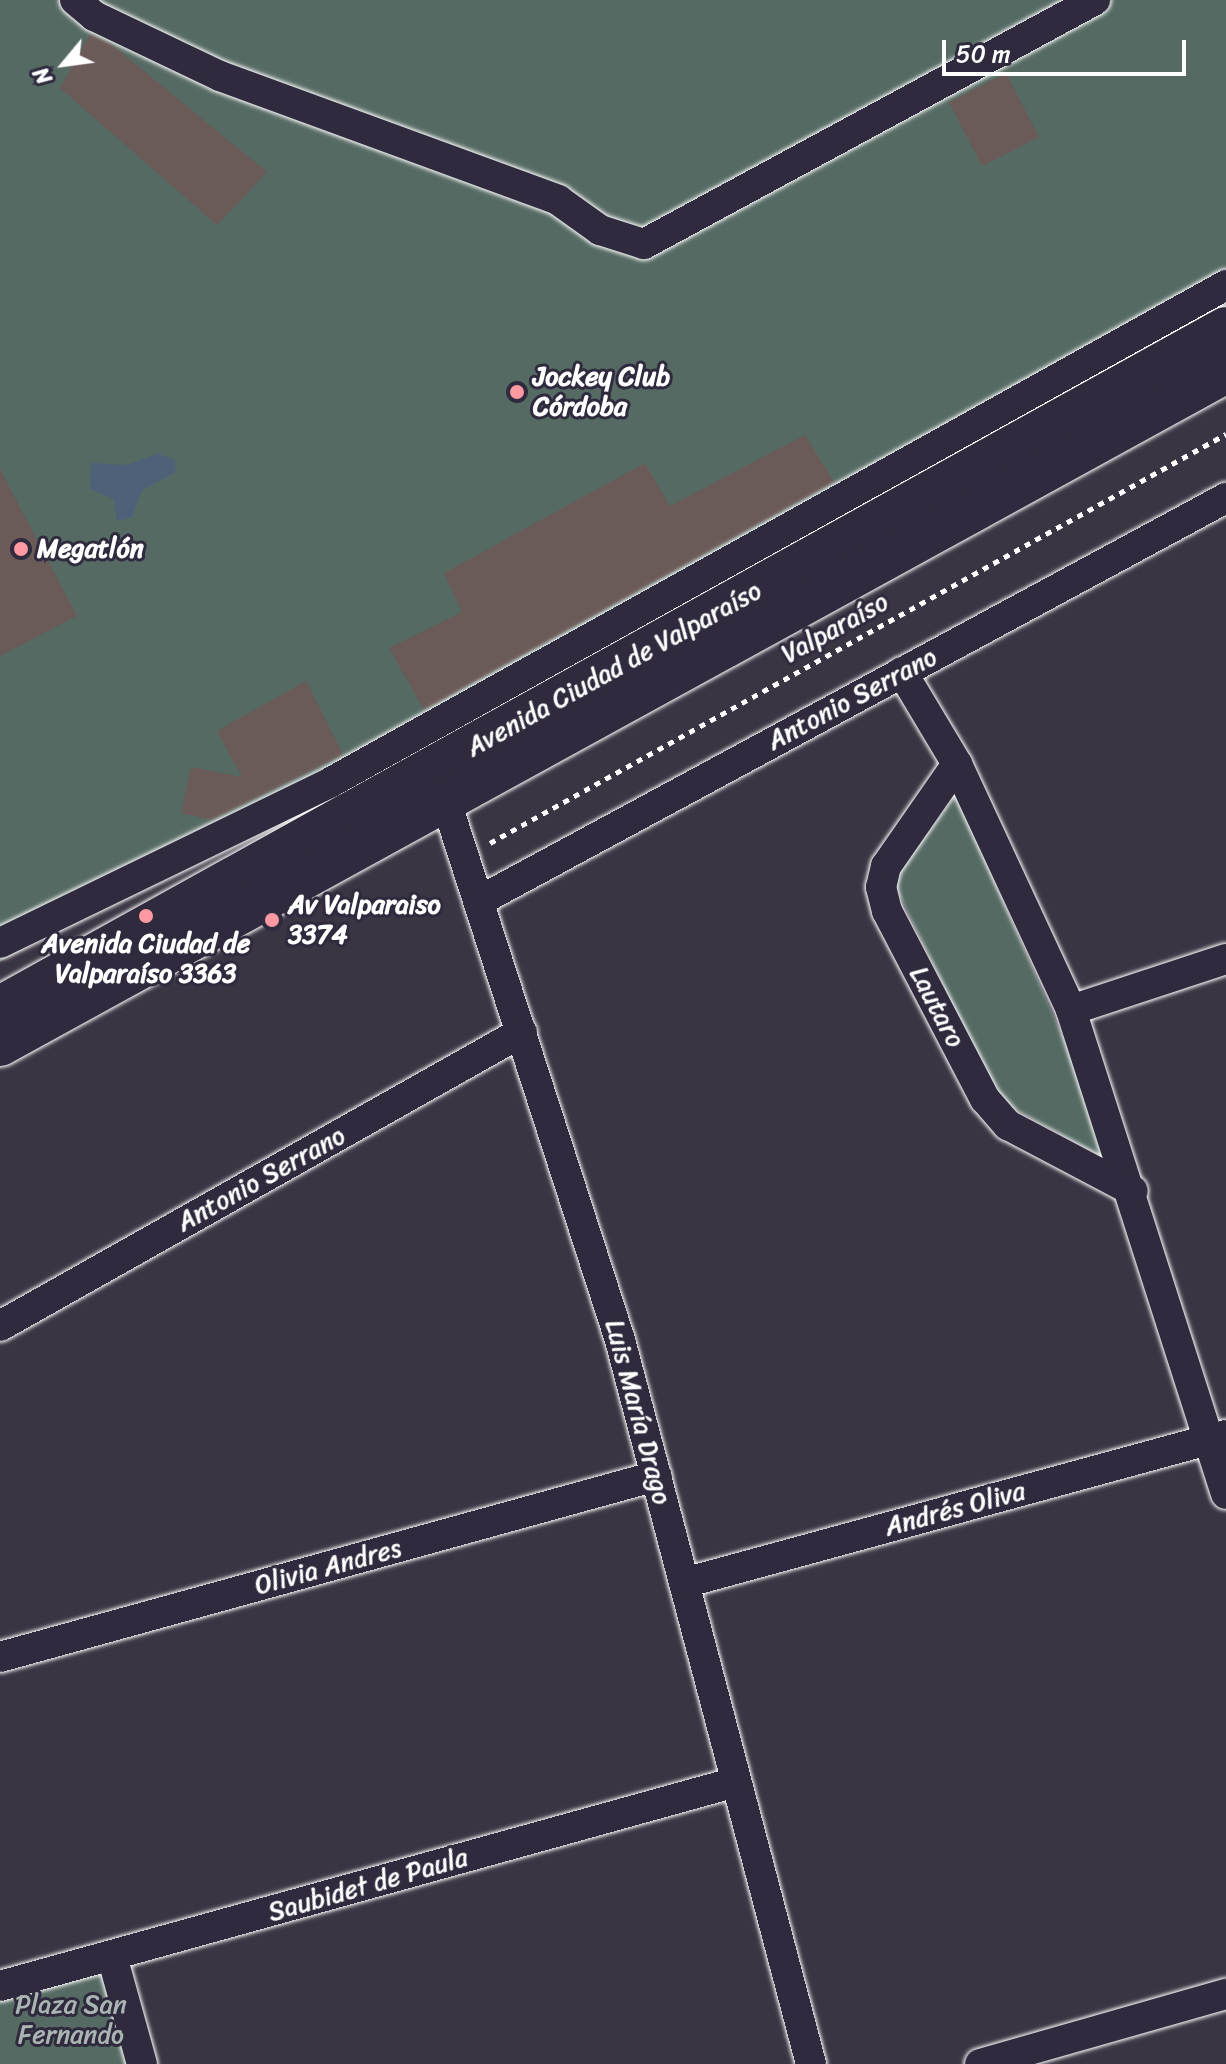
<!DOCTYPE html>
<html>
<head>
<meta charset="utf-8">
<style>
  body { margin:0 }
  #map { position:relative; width:1226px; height:2064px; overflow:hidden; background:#3b3442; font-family:Sriracha,sans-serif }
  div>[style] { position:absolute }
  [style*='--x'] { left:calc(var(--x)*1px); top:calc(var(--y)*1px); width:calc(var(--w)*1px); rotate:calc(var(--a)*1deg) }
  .green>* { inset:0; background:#566a64 }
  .water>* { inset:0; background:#4e6179 }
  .building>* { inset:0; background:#6a5a58 }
  .path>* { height:5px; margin-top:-2.5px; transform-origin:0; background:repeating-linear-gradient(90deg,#fff 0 6px,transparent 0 12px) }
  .roads { filter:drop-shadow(0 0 2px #fff) drop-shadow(0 0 2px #fff) }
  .minor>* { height:30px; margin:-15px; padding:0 15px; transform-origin:15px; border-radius:15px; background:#2f2a3d }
  .secondary>* { height:42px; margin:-21px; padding:0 21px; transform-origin:21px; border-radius:21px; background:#2f2a3d }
  .dots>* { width:22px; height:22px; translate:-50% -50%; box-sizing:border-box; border:4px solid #2f2a3d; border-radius:50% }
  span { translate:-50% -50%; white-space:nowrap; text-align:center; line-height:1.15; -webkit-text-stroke:6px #2f2a3d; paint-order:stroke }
  .poi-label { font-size:26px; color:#fff; font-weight:700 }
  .left { translate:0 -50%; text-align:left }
  .street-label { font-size:26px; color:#fff }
  .park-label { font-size:26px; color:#aab4b2 }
  .north { position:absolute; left:24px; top:24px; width:80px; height:80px; -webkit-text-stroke:6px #2f2a3d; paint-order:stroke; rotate:241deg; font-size:22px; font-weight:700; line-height:32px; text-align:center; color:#fff }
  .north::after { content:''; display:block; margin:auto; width:28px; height:36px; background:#fff; clip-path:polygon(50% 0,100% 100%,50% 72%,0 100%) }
  .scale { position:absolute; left:942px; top:40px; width:244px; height:36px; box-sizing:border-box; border:4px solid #fff; border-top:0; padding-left:10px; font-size:24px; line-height:28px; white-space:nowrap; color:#fff; -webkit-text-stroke:6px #2f2a3d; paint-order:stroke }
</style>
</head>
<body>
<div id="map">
  <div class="green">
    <i style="clip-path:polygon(0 0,1226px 0,1226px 285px,0 962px)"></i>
    <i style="clip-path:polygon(956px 794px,1120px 1167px,1000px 1101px,893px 882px)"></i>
    <i style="clip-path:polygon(103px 1966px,128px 2064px,0 2064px,0 1992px)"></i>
  </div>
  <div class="water">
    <i style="clip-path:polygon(158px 454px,174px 459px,176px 472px,142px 490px,132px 517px,117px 521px,114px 499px,90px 489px,91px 463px,126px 465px)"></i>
  </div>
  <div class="building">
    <i style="clip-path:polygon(90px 34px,111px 44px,267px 172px,217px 225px,60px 88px)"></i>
    <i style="clip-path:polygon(1006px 73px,1039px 137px,982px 166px,949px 102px)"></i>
    <i style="clip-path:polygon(805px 435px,834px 482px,424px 710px,389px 648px,462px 612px,444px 573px,645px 463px,670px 506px)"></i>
    <i style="clip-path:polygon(0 469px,77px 616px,0 656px)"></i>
    <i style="clip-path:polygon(306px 681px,343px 755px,212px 820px,181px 813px,191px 767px,242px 777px,217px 731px)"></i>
  </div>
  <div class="path">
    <i style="--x:490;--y:843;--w:842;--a:-29.06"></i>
  </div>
  <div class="roads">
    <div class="minor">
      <i style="--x:75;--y:0;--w:25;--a:40"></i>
      <i style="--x:94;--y:16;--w:140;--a:25.5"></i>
      <i style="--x:220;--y:76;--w:360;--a:20.1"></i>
      <i style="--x:558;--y:200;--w:52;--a:35.5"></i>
      <i style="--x:600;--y:230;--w:46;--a:17.7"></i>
      <i style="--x:644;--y:244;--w:513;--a:-28.41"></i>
      <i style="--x:902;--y:672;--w:107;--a:59.1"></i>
      <i style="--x:957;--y:764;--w:271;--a:65.1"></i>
      <i style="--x:1071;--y:1010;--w:508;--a:72.24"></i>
      <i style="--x:957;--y:764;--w:124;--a:124.8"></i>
      <i style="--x:886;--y:866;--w:22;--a:103"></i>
      <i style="--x:881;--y:887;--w:25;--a:76"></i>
      <i style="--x:887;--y:911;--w:212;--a:62.5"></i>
      <i style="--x:985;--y:1099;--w:35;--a:49"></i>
      <i style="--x:1008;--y:1125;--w:141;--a:27.8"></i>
      <i style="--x:440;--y:783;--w:585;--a:72.09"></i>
      <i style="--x:620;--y:1340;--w:749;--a:75.22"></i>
      <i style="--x:479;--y:901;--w:849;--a:-28.35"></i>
      <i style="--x:0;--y:943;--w:368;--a:-25.9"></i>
      <i style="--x:331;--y:782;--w:1024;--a:-29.04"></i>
      <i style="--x:1071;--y:1010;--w:163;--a:-18.2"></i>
      <i style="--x:0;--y:1326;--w:599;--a:-29.39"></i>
      <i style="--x:684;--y:1583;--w:562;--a:-15.27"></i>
      <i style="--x:0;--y:1657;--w:681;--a:-15.42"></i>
      <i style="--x:112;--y:1956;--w:112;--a:74.5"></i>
      <i style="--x:0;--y:1986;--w:764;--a:-15.49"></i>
      <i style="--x:980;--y:2064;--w:256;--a:-15.9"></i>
    </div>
    <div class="secondary">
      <i style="--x:0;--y:1007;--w:1401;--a:-28.98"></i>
      <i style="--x:0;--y:1045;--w:1399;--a:-28.76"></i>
    </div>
  </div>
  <div class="dots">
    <i style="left:517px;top:392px;background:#ff9aa2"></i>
    <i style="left:21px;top:549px;background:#ff9aa2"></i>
    <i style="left:146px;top:916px;background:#ff9aa2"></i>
    <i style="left:272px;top:920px;background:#ff9aa2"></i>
  </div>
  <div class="poi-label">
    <span class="left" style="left:533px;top:392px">Jockey Club<br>Córdoba</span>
    <span class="left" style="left:37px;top:549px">Megatlón</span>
    <span class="left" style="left:288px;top:920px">Av Valparaiso<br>3374</span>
    <span style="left:146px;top:959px">Avenida Ciudad de<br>Valparaíso 3363</span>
  </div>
  <div class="street-label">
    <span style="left:835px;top:628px;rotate:-29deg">Valparaíso</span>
    <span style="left:614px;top:669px;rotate:-29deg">Avenida Ciudad de Valparaíso</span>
    <span style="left:852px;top:699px;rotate:-28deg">Antonio Serrano</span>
    <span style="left:937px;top:1007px;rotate:62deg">Lautaro</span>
    <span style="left:261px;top:1179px;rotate:-29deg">Antonio Serrano</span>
    <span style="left:638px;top:1412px;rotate:75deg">Luis María Drago</span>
    <span style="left:955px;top:1509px;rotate:-15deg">Andrés Oliva</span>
    <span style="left:328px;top:1567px;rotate:-15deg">Olivia Andres</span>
    <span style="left:368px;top:1885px;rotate:-16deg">Saubidet de Paula</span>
  </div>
  <div class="park-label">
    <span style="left:71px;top:2020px">Plaza San<br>Fernando</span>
  </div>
  <div class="north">N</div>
  <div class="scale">50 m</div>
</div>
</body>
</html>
